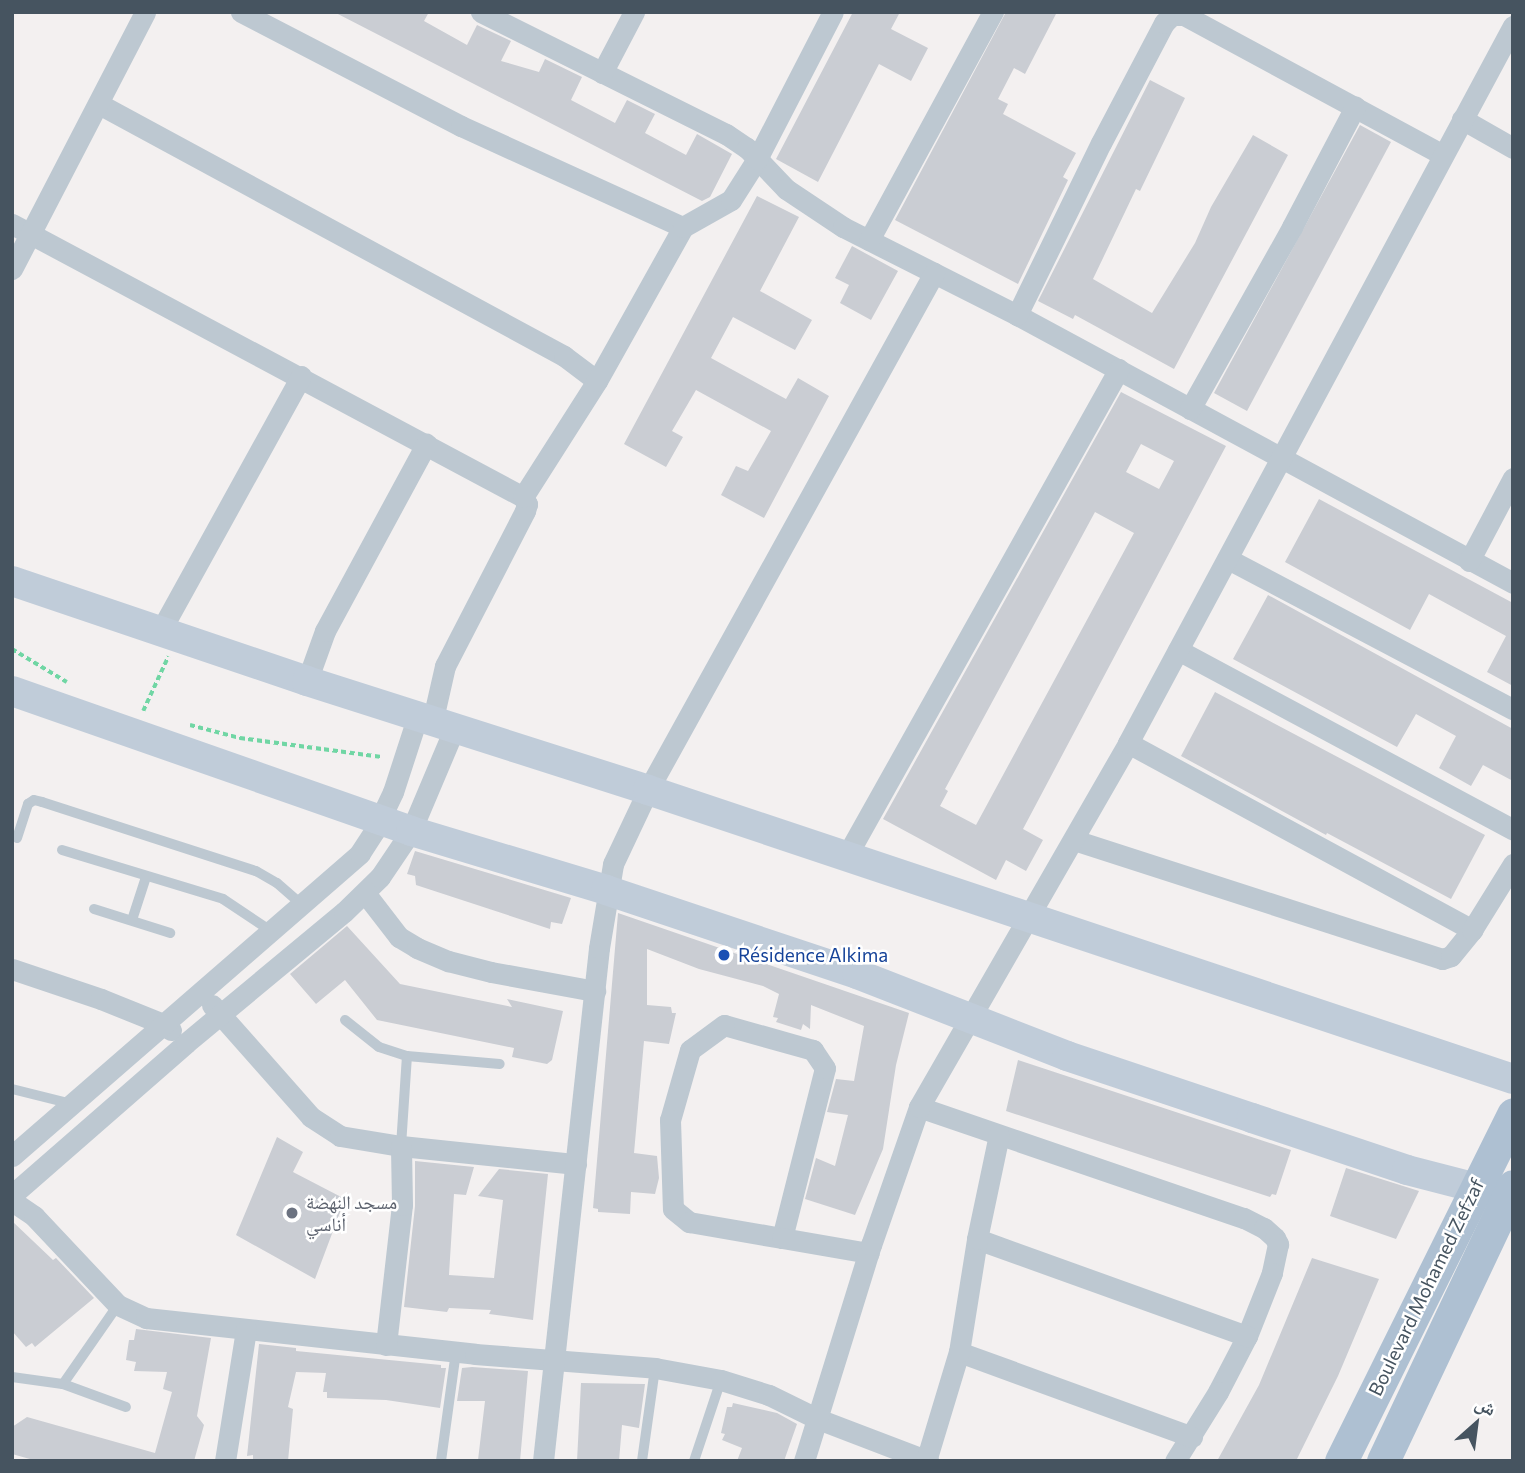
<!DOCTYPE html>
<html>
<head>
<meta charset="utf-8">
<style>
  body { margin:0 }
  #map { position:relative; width:1525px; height:1473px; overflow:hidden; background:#f3f0f0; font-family:Commissioner,"Noto Naskh Arabic",sans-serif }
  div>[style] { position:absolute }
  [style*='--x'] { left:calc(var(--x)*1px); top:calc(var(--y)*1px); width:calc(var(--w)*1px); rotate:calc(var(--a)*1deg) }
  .building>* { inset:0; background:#cacdd3 }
  .path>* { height:3.5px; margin-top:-1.75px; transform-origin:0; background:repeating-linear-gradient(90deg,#70d6a4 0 5px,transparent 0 8.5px) }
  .lane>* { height:10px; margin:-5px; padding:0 5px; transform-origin:5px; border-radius:5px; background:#bdc8d1 }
  .street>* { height:21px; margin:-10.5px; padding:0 10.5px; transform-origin:10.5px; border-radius:10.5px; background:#bdc8d1 }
  .secondary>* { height:30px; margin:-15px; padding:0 15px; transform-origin:15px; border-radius:15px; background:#c0ccd9 }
  .primary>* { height:33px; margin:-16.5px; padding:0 16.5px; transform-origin:16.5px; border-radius:16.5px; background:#aec0d2 }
  .dots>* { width:19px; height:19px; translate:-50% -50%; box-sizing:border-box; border:4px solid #fff; border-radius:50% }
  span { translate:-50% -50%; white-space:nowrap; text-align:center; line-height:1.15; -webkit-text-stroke:5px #fff; paint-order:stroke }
  .transit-label { font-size:19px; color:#164399 }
  .left { translate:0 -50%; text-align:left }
  .worship-label { font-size:19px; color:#5b616d }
  .street-label { font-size:19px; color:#465460 }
  .frame { position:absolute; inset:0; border:14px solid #465460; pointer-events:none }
  .north { position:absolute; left:1441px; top:1389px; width:70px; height:70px; -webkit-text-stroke:5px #fff; paint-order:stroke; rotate:28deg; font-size:19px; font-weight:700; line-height:28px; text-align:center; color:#465460 }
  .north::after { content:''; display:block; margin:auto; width:24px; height:32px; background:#465460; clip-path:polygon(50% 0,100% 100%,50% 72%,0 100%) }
</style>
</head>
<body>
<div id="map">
  <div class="building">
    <i style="clip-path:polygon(334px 12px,429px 12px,424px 21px,467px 45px,477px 25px,511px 41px,501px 61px,539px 72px,545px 59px,582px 77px,571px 100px,615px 123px,627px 100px,655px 114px,645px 133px,686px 155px,697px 134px,732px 154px,710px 197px,702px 201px)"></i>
    <i style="clip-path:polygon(853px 12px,900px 12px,891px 29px,928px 48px,911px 81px,879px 64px,818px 182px,776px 159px)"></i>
    <i style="clip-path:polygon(1006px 12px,1057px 12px,1025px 74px,1014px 68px,998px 99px,1008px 104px,1003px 114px,1076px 153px,1063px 177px,1068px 180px,1018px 284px,895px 220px)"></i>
    <i style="clip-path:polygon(1150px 80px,1185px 98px,1140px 191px,1136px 189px,1093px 279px,1152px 313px,1195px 243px,1211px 207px,1253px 135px,1288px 155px,1174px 369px,1075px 315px,1073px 319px,1038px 301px)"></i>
    <i style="clip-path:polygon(1360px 125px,1391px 142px,1247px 411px,1214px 393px)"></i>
    <i style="clip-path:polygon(757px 196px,799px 217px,760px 291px,812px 320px,795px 350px,733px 317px,711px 358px,786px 399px,798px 378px,829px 396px,764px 518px,721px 495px,736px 466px,748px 471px,771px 431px,696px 390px,672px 431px,683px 437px,666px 467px,624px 444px)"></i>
    <i style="clip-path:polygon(852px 246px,898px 271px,871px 320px,840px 303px,849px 285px,835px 278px)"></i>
    <i style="clip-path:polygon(evenodd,1121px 392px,1226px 446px,1023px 829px,1043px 840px,1026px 871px,1006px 860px,996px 880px,883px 819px,1121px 392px,1141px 444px,1174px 461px,1159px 489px,1126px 472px,1141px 444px,1121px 392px,1095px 512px,1134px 533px,976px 825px,940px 806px,948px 791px,945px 789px,1095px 512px)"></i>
    <i style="clip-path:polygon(1319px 499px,1513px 603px,1513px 686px,1487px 672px,1506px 636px,1429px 594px,1410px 630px,1285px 562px)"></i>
    <i style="clip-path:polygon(1268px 595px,1513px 729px,1513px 781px,1483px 765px,1471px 786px,1439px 768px,1456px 736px,1416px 714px,1397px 747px,1233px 659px)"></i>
    <i style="clip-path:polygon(1215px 692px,1485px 835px,1451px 899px,1327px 833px,1326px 835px,1181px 756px)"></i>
    <i style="clip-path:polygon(415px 851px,571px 898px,562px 924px,551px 922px,550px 929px,416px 885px,415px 876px,407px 874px)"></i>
    <i style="clip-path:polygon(618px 913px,909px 1013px,896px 1065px,883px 1149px,855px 1215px,805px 1199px,816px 1158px,835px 1166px,848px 1115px,827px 1112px,836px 1079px,854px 1081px,864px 1026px,811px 1005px,810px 1029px,803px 1024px,801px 1030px,776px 1022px,778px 1018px,773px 1017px,779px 994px,763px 986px,699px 969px,647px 949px,647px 1005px,671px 1007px,672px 1013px,676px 1013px,669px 1044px,644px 1041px,634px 1153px,657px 1156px,659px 1178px,655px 1194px,631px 1192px,630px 1214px,598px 1212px,598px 1209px,593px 1208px)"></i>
    <i style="clip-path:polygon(347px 926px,400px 984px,512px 1007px,507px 999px,563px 1011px,552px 1060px,547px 1064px,512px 1057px,514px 1048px,377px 1020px,345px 980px,316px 1004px,290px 974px)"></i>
    <i style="clip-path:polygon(1018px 1060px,1291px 1150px,1276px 1195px,1272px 1194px,1270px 1197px,1006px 1111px)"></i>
    <i style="clip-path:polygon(277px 1137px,303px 1152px,293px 1172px,345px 1199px,315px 1279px,236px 1235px)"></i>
    <i style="clip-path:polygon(415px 1161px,474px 1167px,466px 1195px,454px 1194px,449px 1275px,494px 1278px,503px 1200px,478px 1196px,499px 1169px,548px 1174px,533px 1320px,489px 1314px,491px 1310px,449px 1308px,447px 1312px,404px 1307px,415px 1206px)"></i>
    <i style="clip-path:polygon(1346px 1168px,1419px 1191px,1396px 1239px,1330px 1216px)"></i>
    <i style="clip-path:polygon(12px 1221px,53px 1260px,56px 1258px,94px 1298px,35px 1347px,32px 1343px,26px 1347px,12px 1331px)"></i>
    <i style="clip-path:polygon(1312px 1258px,1379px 1279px,1338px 1376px,1296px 1461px,1217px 1461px,1259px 1385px)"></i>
    <i style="clip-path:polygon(136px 1329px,211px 1338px,197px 1416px,204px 1425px,194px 1461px,37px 1461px,12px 1454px,12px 1427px,27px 1417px,155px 1453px,172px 1392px,163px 1389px,167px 1372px,134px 1371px,136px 1362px,126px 1360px,129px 1340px,134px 1340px)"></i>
    <i style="clip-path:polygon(259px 1344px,296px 1348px,296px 1351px,441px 1365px,441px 1368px,446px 1368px,440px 1408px,386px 1400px,327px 1398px,327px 1392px,323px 1392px,326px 1373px,296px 1372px,288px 1407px,293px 1409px,288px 1461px,253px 1461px,253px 1455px,247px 1456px)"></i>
    <i style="clip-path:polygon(472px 1367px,528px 1371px,520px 1461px,478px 1460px,485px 1401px,457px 1401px,462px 1368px)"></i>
    <i style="clip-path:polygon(581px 1383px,645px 1384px,639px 1428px,622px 1425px,619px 1461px,577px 1461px)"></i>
    <i style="clip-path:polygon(733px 1403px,777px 1413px,797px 1424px,784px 1461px,737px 1461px,742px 1448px,722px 1440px,725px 1434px,721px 1433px,727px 1407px,732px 1407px)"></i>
  </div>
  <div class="path">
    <i style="--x:12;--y:649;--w:64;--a:31"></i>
    <i style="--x:143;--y:711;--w:60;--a:-65.2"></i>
    <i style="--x:190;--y:725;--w:52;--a:14.6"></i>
    <i style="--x:240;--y:738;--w:143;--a:7.6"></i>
  </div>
  <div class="lane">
    <i style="--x:17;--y:838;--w:36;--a:-72"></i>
    <i style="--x:28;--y:804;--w:7;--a:-34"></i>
    <i style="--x:34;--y:800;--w:8;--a:14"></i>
    <i style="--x:42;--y:802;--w:225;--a:17.9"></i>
    <i style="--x:256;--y:871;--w:24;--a:30"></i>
    <i style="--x:277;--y:883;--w:33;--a:41"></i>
    <i style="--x:62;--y:850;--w:168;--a:16.9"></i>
    <i style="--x:223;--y:899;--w:58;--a:33.7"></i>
    <i style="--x:94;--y:909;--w:80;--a:17.5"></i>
    <i style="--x:132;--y:920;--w:45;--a:-72"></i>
    <i style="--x:345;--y:1020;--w:43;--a:38.5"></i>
    <i style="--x:379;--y:1047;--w:29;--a:18"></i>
    <i style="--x:407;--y:1056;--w:93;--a:4.9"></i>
    <i style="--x:12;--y:1089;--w:62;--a:14"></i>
    <i style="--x:401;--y:1146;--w:90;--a:-86.2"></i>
    <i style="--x:12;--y:1377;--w:51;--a:7.8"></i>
    <i style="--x:63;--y:1384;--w:96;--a:-55.2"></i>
    <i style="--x:63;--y:1384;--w:67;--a:20.1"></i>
    <i style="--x:441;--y:1461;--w:110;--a:-82.2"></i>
    <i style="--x:642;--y:1461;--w:94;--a:-82"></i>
    <i style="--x:694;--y:1461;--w:85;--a:-71.6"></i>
  </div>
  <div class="street">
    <i style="--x:241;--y:12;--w:248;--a:27.4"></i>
    <i style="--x:461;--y:126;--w:244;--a:24.5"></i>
    <i style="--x:481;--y:12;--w:274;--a:26.5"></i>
    <i style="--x:726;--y:134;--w:25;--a:34"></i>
    <i style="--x:747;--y:148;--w:57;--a:46.4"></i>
    <i style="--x:786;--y:189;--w:69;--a:33.7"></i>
    <i style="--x:843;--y:227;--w:195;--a:26.8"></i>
    <i style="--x:1017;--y:315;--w:564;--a:28.38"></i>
    <i style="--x:602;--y:73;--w:69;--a:-62.3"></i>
    <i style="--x:99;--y:104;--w:529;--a:28.45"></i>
    <i style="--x:564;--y:356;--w:41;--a:37.1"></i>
    <i style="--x:1462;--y:119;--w:59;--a:29.6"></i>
    <i style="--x:12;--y:224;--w:579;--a:28.11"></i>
    <i style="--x:523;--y:497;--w:8;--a:60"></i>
    <i style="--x:527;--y:504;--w:7;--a:106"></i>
    <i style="--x:525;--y:511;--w:174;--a:117.3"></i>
    <i style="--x:445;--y:666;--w:54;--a:102.8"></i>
    <i style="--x:869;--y:240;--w:260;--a:-61.5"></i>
    <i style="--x:12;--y:269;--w:289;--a:-62.6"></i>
    <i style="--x:1017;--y:315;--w:191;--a:-64"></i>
    <i style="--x:1101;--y:143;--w:136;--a:-62.3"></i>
    <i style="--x:1164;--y:23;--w:11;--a:-45"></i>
    <i style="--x:1172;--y:15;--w:12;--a:0"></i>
    <i style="--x:1184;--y:15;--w:294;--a:28.4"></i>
    <i style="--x:1190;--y:409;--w:209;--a:-60.7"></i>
    <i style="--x:1292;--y:227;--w:136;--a:-62.3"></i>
    <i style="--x:523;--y:497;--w:138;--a:-57.5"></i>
    <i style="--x:597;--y:381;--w:176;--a:-60.8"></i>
    <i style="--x:683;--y:227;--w:55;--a:-29.4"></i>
    <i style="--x:731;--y:200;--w:49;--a:-57.6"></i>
    <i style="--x:757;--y:159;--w:165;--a:-62.7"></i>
    <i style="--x:1228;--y:559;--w:322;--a:27.8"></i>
    <i style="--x:1469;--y:561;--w:94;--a:-62.1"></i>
    <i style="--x:161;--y:630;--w:290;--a:-61.1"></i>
    <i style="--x:1178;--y:650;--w:380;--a:28.2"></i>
    <i style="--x:307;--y:681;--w:53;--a:-70.2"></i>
    <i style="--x:325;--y:631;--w:213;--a:-61.6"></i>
    <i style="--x:1128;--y:743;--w:392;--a:28.5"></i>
    <i style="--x:1074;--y:840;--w:387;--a:17.9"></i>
    <i style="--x:1442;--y:959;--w:9;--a:-18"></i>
    <i style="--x:1451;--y:956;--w:33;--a:-51"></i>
    <i style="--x:1472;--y:930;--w:78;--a:-58.2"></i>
    <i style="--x:846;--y:857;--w:559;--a:-60.78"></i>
    <i style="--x:365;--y:893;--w:56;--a:52.3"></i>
    <i style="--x:399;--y:937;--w:21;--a:31"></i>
    <i style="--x:417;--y:948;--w:34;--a:23"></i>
    <i style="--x:448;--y:961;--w:44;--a:14.3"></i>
    <i style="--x:491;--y:972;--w:106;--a:10.4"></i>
    <i style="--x:12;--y:969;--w:94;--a:18.6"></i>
    <i style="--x:101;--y:999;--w:67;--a:22"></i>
    <i style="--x:163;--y:1024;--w:10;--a:37"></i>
    <i style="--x:212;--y:1005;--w:149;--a:48.5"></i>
    <i style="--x:311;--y:1117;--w:35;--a:33"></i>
    <i style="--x:340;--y:1136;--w:62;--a:9.3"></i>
    <i style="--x:401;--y:1146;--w:176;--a:5.9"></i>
    <i style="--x:919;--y:1107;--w:343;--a:18.9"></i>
    <i style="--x:1244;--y:1218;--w:22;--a:27"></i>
    <i style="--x:1264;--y:1228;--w:15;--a:42"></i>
    <i style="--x:1275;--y:1238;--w:7;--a:63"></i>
    <i style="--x:1278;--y:1244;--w:30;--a:102"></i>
    <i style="--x:1272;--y:1273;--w:68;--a:111.6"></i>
    <i style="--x:1247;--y:1336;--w:63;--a:117.4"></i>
    <i style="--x:1218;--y:1392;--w:81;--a:121.9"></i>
    <i style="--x:12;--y:1156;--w:461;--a:-41"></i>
    <i style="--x:360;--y:853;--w:27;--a:-57"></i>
    <i style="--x:375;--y:830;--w:42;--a:-64.7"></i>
    <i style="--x:393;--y:792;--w:81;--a:-72"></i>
    <i style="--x:12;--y:1195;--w:231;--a:-41.1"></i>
    <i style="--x:186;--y:1043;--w:205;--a:-39.7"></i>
    <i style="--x:344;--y:912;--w:50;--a:-44.2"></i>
    <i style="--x:380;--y:877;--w:55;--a:-56"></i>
    <i style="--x:411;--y:831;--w:113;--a:-67.1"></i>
    <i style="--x:12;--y:1201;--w:27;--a:34"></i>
    <i style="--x:34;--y:1216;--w:122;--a:46.7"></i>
    <i style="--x:118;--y:1305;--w:31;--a:25"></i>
    <i style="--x:146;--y:1318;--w:331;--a:6.2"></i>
    <i style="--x:475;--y:1354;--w:181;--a:4.4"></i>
    <i style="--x:655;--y:1368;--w:67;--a:10.3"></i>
    <i style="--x:721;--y:1380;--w:50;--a:17.4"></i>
    <i style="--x:769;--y:1395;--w:55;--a:26.1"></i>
    <i style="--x:818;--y:1419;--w:118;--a:20.9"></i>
    <i style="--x:782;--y:1238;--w:175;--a:-75.8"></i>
    <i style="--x:825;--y:1068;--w:22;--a:-124"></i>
    <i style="--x:813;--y:1050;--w:92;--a:-164.3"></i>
    <i style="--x:724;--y:1025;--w:42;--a:143.7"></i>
    <i style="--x:690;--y:1050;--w:73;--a:105.9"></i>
    <i style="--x:670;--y:1120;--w:89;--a:88.1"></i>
    <i style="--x:673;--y:1209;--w:21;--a:39"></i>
    <i style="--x:689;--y:1222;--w:94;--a:9.8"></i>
    <i style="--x:782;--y:1238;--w:88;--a:9.8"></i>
    <i style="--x:977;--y:1239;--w:287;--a:19.8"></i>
    <i style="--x:386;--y:1345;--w:141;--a:-83.5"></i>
    <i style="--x:402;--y:1205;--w:59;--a:-91"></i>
    <i style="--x:959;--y:1352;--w:248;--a:20"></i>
    <i style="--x:225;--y:1461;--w:133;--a:-80.9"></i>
    <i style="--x:543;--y:1461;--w:516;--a:-83.77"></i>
    <i style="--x:599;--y:948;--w:85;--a:-80.5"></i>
    <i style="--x:613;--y:864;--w:82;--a:-64.7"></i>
    <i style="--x:648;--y:790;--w:591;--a:-61.05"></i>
    <i style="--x:804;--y:1461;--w:226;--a:-72.8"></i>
    <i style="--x:871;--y:1245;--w:146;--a:-70.8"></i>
    <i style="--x:919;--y:1107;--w:420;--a:-60.1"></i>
    <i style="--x:1128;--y:743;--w:814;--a:-61.77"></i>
    <i style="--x:926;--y:1461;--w:114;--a:-73.2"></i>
    <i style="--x:959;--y:1352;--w:114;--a:-80.9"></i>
    <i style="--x:977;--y:1239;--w:106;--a:-78.1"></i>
  </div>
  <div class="secondary">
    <i style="--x:12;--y:581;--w:311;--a:18.7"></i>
    <i style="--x:307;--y:681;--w:358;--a:17.7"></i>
    <i style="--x:648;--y:790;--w:912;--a:18.47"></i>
    <i style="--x:12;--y:691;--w:423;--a:19.3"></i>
    <i style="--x:411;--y:831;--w:204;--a:16.8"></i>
    <i style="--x:606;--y:890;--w:265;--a:18.5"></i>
    <i style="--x:857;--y:974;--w:225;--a:21.3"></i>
    <i style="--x:1067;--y:1056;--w:195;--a:18.5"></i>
    <i style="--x:1252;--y:1118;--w:163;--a:18.5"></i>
    <i style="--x:1407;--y:1170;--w:96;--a:14.5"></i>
  </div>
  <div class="primary">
    <i style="--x:1341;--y:1461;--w:387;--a:-63.6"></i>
    <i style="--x:1383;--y:1461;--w:304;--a:-64.7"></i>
  </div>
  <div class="dots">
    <i style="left:724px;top:955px;background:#1a4fb4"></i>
    <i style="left:292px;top:1213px;background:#6b7280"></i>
  </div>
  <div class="transit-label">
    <span class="left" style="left:738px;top:955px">Résidence Alkima</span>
  </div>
  <div class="worship-label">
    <span class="left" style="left:306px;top:1213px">مسجد النهضة<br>أناسي</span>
  </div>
  <div class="street-label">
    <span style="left:1426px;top:1287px;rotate:-64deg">Boulevard Mohamed Zefzaf</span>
  </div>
  <div class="frame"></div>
  <div class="north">ش</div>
</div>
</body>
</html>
